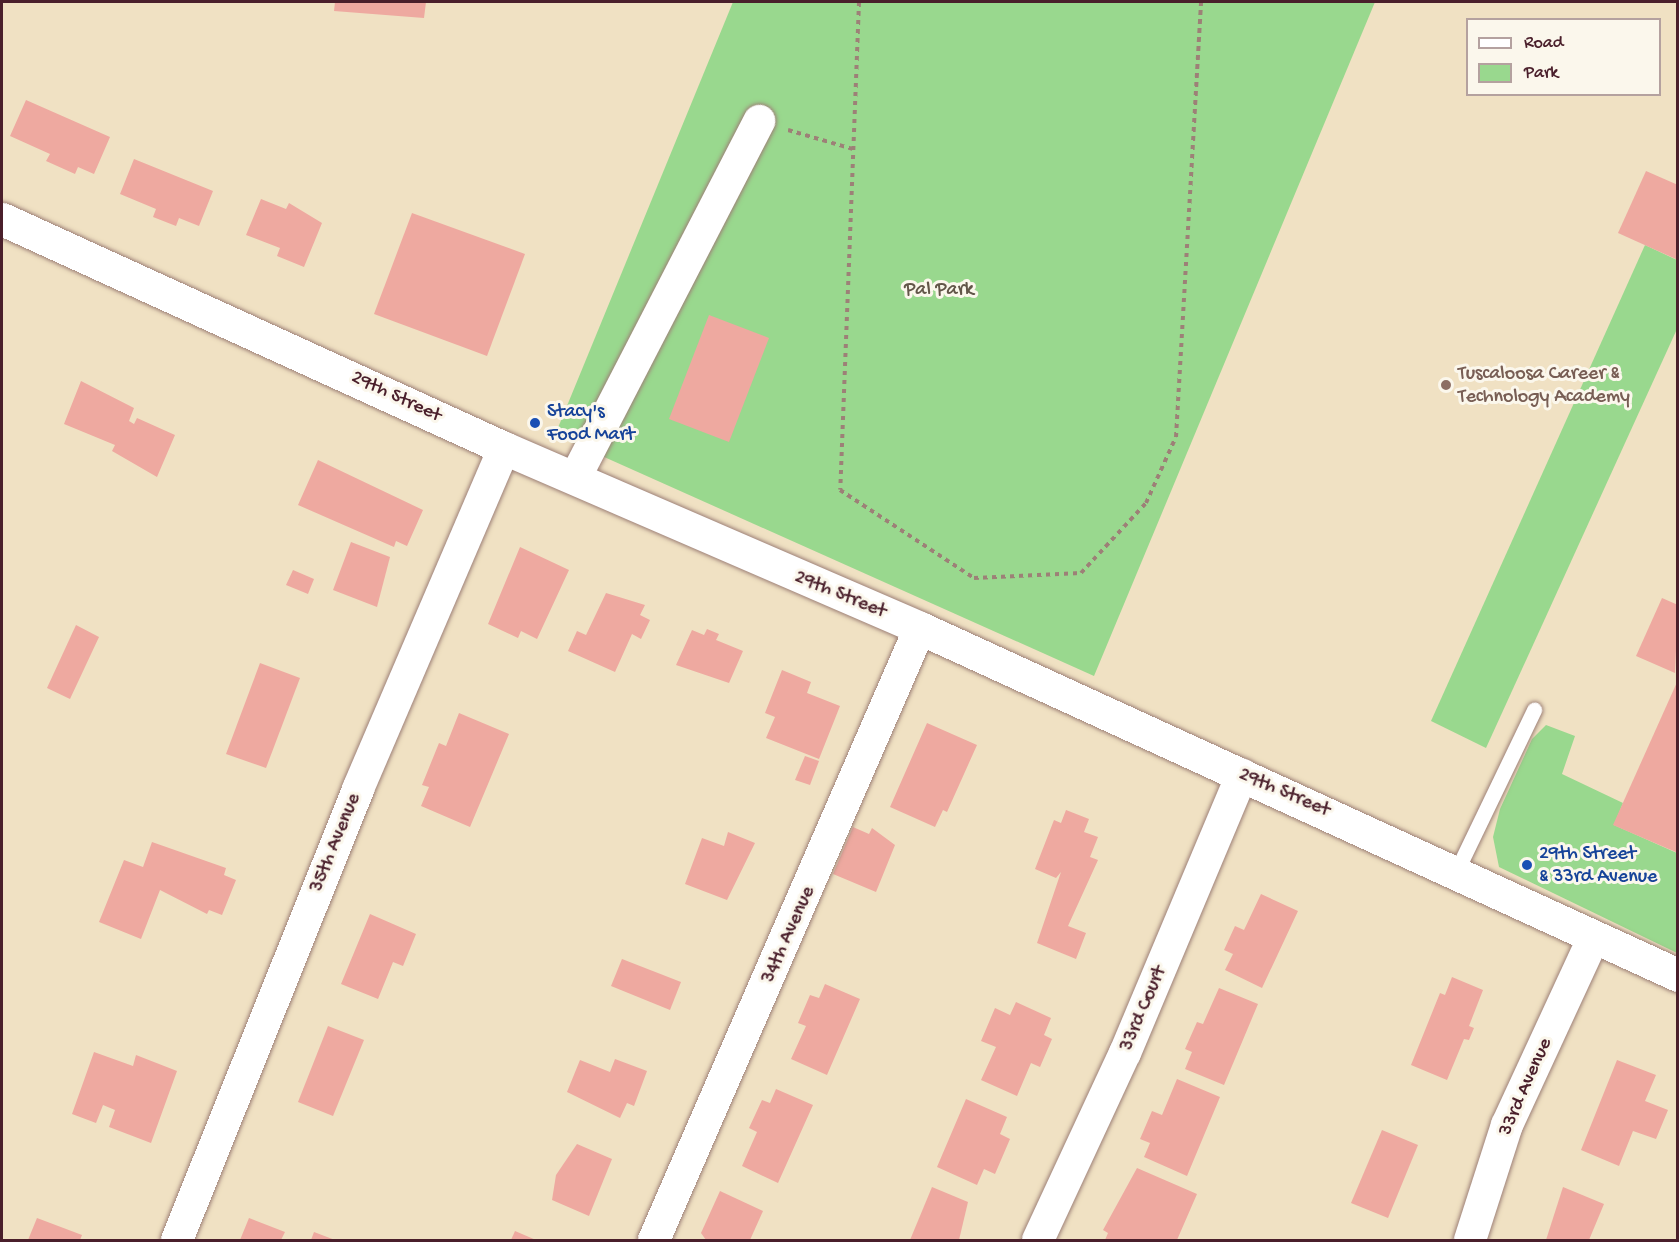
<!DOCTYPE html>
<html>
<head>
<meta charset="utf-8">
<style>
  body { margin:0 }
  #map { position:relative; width:1679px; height:1242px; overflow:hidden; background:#f0e1c3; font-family:"Gochi Hand",sans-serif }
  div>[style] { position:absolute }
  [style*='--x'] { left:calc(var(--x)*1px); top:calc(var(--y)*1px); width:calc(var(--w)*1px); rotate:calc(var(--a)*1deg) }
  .green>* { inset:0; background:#99d88e }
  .building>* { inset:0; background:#eea9a0 }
  .path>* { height:4px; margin-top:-2px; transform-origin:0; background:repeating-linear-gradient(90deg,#9d8077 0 4.5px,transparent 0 9px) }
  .roads { filter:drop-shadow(0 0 2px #9d8077) drop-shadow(0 0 2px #9d8077) }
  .service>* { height:15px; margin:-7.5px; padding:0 7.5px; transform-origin:7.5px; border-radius:7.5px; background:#fff }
  .minor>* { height:32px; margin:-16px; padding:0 16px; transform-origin:16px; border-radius:16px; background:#fff }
  .tertiary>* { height:33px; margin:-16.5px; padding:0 16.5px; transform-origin:16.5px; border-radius:16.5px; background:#fff }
  .dots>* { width:16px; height:16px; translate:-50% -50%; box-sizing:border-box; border:3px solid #fbf7ec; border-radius:50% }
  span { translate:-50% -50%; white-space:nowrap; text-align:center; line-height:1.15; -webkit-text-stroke:6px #fbf7ec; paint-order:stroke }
  .park-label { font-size:20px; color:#625649 }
  .education-label { font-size:20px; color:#785e54 }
  .left { translate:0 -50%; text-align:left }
  .street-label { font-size:20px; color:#4a1f2b }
  .transit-label { font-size:20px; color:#164399 }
  .frame { position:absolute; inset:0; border:3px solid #4a1f2b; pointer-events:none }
  .legend { position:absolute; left:1466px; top:18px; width:195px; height:78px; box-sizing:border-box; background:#fbf7ec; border:2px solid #b4a19f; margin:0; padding:8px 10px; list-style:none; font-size:18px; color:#4a1f2b }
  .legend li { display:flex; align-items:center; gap:12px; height:30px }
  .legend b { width:30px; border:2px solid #b4a19f }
</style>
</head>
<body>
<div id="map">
  <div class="green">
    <i style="clip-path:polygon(733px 2px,1375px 2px,1094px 676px,555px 435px)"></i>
    <i style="clip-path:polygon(1645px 245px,1677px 260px,1677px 329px,1486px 748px,1431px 721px)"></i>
    <i style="clip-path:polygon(1546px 725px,1575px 736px,1562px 774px,1623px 803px,1614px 825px,1677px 853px,1677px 953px,1499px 867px,1493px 837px,1500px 809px,1532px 739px)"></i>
  </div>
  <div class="building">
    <i style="clip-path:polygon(335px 2px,426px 2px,424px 18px,334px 11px)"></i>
    <i style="clip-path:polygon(26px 100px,110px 137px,94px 174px,78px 167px,75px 174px,46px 161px,50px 154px,10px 136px)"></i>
    <i style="clip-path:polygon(134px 159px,213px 191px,199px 226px,179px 218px,176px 226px,153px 217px,156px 209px,120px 194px)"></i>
    <i style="clip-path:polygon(1646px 171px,1678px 185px,1678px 260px,1618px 233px)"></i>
    <i style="clip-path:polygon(261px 199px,286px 209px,289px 203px,322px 223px,304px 267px,277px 256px,280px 248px,246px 235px)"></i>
    <i style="clip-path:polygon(412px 213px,525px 254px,487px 356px,374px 314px)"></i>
    <i style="clip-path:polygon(709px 315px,769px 338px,729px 442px,669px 419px)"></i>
    <i style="clip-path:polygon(81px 381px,134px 408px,129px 421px,134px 424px,137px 418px,175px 435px,157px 477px,112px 451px,115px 445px,64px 424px)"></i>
    <i style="clip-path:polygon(318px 460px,423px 510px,407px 546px,396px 541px,394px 547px,298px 505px)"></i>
    <i style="clip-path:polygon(351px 542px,390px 557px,377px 607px,333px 590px)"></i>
    <i style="clip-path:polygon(520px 547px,569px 570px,537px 639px,521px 631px,518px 638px,488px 624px)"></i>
    <i style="clip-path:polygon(293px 570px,314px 579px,308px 594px,286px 585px)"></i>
    <i style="clip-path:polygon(606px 593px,645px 605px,640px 615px,650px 620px,641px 639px,632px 634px,615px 672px,568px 651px,577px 631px,586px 635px)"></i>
    <i style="clip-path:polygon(1662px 598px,1678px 605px,1675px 673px,1636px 656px)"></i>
    <i style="clip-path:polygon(76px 625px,99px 637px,70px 699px,47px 688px)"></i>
    <i style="clip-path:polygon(707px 629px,719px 634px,716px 640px,743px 651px,729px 683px,676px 665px,692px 630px,704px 635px)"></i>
    <i style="clip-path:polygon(260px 663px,300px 678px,266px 768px,226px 754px)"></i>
    <i style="clip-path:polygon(782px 670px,811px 682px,807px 693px,840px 706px,819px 759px,766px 738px,775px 717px,765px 713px)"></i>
    <i style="clip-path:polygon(1678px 680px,1678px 853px,1613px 825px)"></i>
    <i style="clip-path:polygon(459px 713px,509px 734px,470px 827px,421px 806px,429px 787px,422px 785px,439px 743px,446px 746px)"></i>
    <i style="clip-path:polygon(927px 723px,977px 745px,947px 812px,943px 810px,935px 827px,890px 807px)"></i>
    <i style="clip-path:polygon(805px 756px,819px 761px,810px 785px,795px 780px)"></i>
    <i style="clip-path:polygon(1066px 810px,1089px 819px,1084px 832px,1098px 837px,1090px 857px,1098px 860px,1068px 926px,1086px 933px,1076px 959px,1037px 943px,1061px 872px,1056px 878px,1035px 869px,1054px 820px,1061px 823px)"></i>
    <i style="clip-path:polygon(853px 827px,869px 834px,872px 828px,895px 845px,876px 892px,833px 874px)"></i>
    <i style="clip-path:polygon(728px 832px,755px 843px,727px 900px,685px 884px,702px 838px,724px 846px)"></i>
    <i style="clip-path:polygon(152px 842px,226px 868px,224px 875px,236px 880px,222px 915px,209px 910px,207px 914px,160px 890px,141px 939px,99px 922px,124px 860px,143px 867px)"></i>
    <i style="clip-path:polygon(1261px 894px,1298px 911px,1262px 988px,1225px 970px,1233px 954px,1224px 950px,1235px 926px,1244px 930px)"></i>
    <i style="clip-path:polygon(370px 914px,416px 934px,403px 966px,393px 962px,378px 999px,341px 984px)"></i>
    <i style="clip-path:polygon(622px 959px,681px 982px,670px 1010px,611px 986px)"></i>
    <i style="clip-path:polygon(1452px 977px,1483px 990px,1469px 1026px,1474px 1028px,1469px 1040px,1464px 1039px,1447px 1080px,1411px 1065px,1440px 993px,1445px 995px)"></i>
    <i style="clip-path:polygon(825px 984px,860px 999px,827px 1075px,791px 1059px,806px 1026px,798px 1023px,810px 995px,819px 998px)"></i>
    <i style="clip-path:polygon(1219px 988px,1258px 1004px,1224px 1085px,1185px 1069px,1192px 1052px,1185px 1049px,1197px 1022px,1203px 1024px)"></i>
    <i style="clip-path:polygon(1016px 1002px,1051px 1018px,1044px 1035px,1052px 1039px,1040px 1067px,1031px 1063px,1017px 1096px,981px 1080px,996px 1047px,981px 1041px,995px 1008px,1010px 1015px)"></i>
    <i style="clip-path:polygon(328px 1026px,364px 1040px,333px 1116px,298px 1102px)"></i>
    <i style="clip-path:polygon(94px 1052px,133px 1066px,136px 1055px,177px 1071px,151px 1143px,109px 1127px,115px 1110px,103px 1105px,96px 1123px,72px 1114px)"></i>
    <i style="clip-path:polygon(615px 1059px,647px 1071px,634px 1106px,627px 1103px,620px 1118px,567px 1092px,580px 1060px,610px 1072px)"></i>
    <i style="clip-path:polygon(1617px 1060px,1656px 1075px,1645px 1101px,1668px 1110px,1656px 1139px,1633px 1131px,1619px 1166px,1581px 1150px)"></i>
    <i style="clip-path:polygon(1177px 1079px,1220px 1097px,1187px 1176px,1144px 1157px,1150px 1143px,1140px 1139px,1152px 1111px,1162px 1115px)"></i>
    <i style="clip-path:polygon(776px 1089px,813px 1105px,778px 1183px,742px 1166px,757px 1132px,749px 1128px,762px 1100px,770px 1103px)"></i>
    <i style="clip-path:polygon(966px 1099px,1007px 1117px,1000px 1134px,1010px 1139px,995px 1174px,984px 1169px,977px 1185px,937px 1167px)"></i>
    <i style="clip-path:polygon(1382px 1130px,1418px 1145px,1388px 1218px,1351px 1203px)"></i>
    <i style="clip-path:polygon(577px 1144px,612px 1159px,589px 1216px,552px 1200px,556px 1175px)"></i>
    <i style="clip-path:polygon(1137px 1168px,1197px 1194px,1177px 1240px,1105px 1240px,1108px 1233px,1103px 1230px)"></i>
    <i style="clip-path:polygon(932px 1187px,968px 1202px,959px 1240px,910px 1240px)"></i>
    <i style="clip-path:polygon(1563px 1187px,1604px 1204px,1589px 1240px,1546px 1240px)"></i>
    <i style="clip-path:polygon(720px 1191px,763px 1211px,750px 1240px,706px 1240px,701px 1233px)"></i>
    <i style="clip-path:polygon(37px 1218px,82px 1235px,80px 1240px,28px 1240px)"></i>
    <i style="clip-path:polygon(249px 1218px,285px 1232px,281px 1240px,240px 1240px)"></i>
    <i style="clip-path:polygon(515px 1231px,536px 1240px,511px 1240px)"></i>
    <i style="clip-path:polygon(314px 1232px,335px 1240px,311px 1240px)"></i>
  </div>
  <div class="path">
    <i style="--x:859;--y:2;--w:488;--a:92.2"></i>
    <i style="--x:840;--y:490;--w:160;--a:33.3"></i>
    <i style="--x:974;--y:578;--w:107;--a:-2.7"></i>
    <i style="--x:1081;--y:573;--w:96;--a:-47.1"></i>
    <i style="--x:1146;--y:503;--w:72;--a:-65.6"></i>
    <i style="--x:1176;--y:437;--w:436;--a:-86.7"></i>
    <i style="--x:788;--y:130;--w:68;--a:16.3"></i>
  </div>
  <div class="roads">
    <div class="service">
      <i style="--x:1457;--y:870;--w:178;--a:-64.3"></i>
    </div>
    <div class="minor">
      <i style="--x:575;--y:478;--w:402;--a:-62.7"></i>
      <i style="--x:177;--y:1240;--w:486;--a:-68.1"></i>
      <i style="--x:358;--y:789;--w:371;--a:-66.8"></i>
      <i style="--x:654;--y:1240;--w:667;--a:-66.51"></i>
      <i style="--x:1038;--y:1240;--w:206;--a:-65.1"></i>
      <i style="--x:1125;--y:1053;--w:302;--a:-67.2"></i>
      <i style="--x:1470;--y:1240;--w:121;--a:-72.2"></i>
      <i style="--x:1507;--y:1125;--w:207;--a:-65.2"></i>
    </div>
    <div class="tertiary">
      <i style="--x:2;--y:219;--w:552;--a:24.52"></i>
      <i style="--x:504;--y:448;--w:453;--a:23.4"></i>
      <i style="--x:920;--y:628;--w:834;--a:24.6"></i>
    </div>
  </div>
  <div class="dots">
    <i style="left:1446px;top:385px;background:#8d6e63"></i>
    <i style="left:535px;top:423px;background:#1a4fb4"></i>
    <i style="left:1527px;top:865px;background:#1a4fb4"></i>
  </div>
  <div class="park-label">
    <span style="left:939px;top:290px">Pal Park</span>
  </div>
  <div class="education-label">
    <span class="left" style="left:1458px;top:386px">Tuscaloosa Career &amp;<br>Technology Academy</span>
  </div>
  <div class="street-label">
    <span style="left:396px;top:397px;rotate:25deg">29th Street</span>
    <span style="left:840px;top:595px;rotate:22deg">29th Street</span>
    <span style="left:1284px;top:793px;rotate:23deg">29th Street</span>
    <span style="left:336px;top:843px;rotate:-68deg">35th Avenue</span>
    <span style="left:789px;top:935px;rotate:-66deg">34th Avenue</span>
    <span style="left:1144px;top:1009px;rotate:-67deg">33rd Court</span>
    <span style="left:1526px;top:1087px;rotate:-66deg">33rd Avenue</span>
  </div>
  <div class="transit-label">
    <span class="left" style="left:547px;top:424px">Stacy's<br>Food Mart</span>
    <span class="left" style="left:1539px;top:866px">29th Street<br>&amp; 33rd Avenue</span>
  </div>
  <div class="frame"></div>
  <ul class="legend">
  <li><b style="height:8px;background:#fff"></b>Road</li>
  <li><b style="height:16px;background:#99d88e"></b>Park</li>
  </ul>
</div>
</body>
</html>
